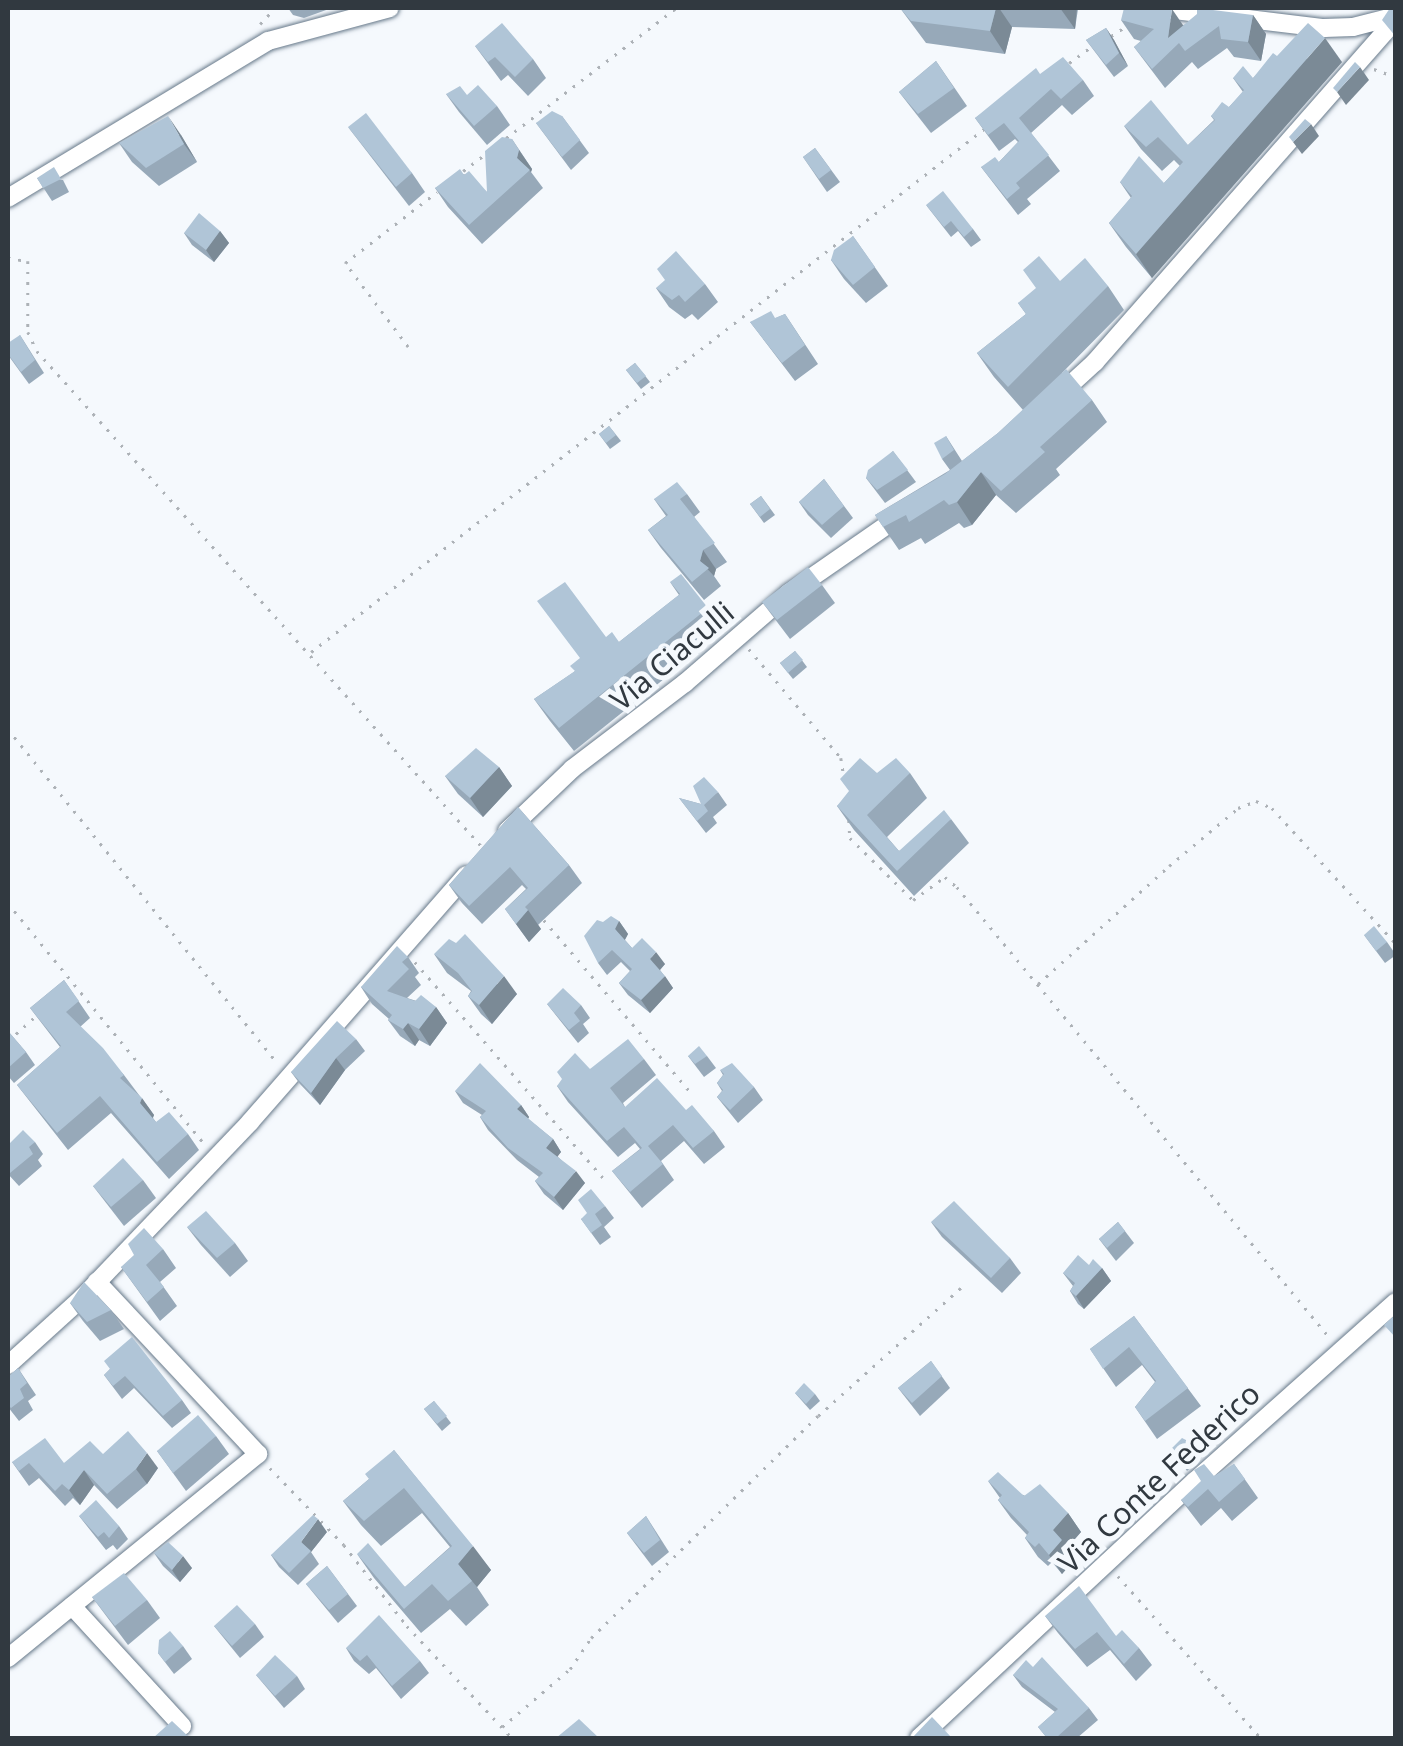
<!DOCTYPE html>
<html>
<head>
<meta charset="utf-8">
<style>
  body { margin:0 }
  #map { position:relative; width:1403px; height:1746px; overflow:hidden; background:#f5f9fd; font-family:"Noto Sans",sans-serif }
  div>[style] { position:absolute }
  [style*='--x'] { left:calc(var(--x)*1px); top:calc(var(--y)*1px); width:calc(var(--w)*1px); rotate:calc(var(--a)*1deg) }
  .path>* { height:2.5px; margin-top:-1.25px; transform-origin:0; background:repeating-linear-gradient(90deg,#adb2b7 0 2.5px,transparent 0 10.5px) }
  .roads { filter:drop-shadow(0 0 2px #667889) drop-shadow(0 0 2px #667889) }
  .minor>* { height:18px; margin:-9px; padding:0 9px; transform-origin:9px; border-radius:9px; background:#fff }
  .wall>* { inset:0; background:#97a9b9 }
  .shaded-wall>* { inset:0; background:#7b8a96 }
  .building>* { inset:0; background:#b0c5d7 }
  span { translate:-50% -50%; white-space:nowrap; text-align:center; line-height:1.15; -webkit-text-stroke:10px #f5f9fd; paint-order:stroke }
  .street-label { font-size:30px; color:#313940 }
  .frame { position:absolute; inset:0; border:10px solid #313940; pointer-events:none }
</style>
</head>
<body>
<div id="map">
  <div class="path">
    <i style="--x:260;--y:24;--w:22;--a:-47"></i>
    <i style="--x:1111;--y:36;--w:17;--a:-33"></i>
    <i style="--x:1069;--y:63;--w:27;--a:-36"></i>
    <i style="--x:1374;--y:69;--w:23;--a:20"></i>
    <i style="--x:506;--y:138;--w:214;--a:-37.4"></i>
    <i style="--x:463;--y:171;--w:26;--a:-37"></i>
    <i style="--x:8;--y:258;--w:20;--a:9"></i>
    <i style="--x:28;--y:261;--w:71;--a:90"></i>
    <i style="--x:28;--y:332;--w:21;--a:65"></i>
    <i style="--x:37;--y:351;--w:669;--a:48.09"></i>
    <i style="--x:408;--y:347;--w:105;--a:-126.9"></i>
    <i style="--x:345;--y:263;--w:116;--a:-37.7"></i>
    <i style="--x:749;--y:649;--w:143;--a:49.8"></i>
    <i style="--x:841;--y:758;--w:19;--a:81"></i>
    <i style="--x:311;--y:652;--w:852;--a:-37.85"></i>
    <i style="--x:8;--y:729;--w:428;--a:51.1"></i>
    <i style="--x:849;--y:820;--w:18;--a:87"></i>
    <i style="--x:850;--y:838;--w:88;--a:44.5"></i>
    <i style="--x:913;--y:900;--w:39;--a:-36"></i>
    <i style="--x:945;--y:877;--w:16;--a:40"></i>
    <i style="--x:957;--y:887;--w:585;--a:50.41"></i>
    <i style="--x:8;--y:903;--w:313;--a:50.8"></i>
    <i style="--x:544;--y:920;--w:228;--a:49.6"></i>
    <i style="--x:415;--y:962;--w:289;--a:48.9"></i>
    <i style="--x:1038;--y:984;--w:176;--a:-42"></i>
    <i style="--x:1169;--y:866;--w:90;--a:-40"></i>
    <i style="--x:1238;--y:808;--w:19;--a:-21"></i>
    <i style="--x:1256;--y:801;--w:17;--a:24"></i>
    <i style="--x:1272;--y:808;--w:184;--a:47.6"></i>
    <i style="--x:8;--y:1041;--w:36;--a:-42"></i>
    <i style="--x:270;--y:1468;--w:107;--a:46.1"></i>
    <i style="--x:344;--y:1545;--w:103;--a:52.1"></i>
    <i style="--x:407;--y:1626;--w:154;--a:46.8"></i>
    <i style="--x:1118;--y:1576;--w:216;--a:48.6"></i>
    <i style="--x:502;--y:1727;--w:89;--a:-40.5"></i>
    <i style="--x:570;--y:1669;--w:37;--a:-56"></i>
    <i style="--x:591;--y:1638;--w:318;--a:-44.4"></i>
    <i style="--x:818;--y:1416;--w:195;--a:-41.9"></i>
  </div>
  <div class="roads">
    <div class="minor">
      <i style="--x:1158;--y:8;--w:167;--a:6.9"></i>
      <i style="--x:1324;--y:28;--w:29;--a:-2"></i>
      <i style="--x:1353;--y:27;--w:44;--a:-14.3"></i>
      <i style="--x:8;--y:198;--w:304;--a:-31.1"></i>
      <i style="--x:268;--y:41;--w:126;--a:-15.1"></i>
      <i style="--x:1059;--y:395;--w:49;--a:-42.5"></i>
      <i style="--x:1095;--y:362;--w:456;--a:-48.7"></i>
      <i style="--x:507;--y:831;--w:90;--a:-43.6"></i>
      <i style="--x:572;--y:769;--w:142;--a:-37.3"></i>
      <i style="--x:685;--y:683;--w:138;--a:-40.9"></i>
      <i style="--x:789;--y:593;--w:135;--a:-34.7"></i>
      <i style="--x:8;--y:1365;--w:101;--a:-42.2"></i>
      <i style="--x:83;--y:1297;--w:242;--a:-46.3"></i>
      <i style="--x:250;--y:1122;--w:328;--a:-48.8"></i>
      <i style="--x:72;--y:1606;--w:163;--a:47.5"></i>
      <i style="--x:8;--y:1658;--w:323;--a:-39.2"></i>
      <i style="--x:258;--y:1454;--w:236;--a:-133.1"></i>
      <i style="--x:919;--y:1738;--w:377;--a:-43"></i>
      <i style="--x:1195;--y:1481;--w:269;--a:-41.7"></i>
    </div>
  </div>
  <div class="wall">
    <i style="clip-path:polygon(288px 8px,328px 8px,329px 9px,304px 18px,293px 15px)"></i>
    <i style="clip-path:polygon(900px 8px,1077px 8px,1078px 9px,1075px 29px,1012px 27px,1005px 54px,926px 43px)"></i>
    <i style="clip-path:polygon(1253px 15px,1266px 34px,1261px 61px,1234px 57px,1227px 48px,1198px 69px,1192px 62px,1165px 88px,1134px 47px,1141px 41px,1134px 39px,1121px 20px,1183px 25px)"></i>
    <i style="clip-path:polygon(1106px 28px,1114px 40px,1128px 66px,1114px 77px,1086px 40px)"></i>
    <i style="clip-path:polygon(475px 46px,533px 59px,546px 78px,528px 96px,508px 75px,501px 81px)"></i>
    <i style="clip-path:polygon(1277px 56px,1342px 62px,1152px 278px,1126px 247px,1109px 223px,1131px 198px,1120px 182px,1164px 183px,1180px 166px,1174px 160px,1162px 171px,1141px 149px,1124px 126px,1188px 145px,1214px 120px,1211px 116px,1229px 107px,1243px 92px,1233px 78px,1253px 78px)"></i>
    <i style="clip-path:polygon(936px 61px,967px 106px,931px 133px,899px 92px)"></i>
    <i style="clip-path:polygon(1040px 74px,1083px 80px,1094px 96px,1072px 115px,1062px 105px,1031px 133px,1060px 171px,1027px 199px,1031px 204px,1018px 215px,981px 167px,999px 162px,1018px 142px,1015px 139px,999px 151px,975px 118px)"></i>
    <i style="clip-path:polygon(446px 94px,497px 106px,510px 125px,487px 145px,459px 112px)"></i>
    <i style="clip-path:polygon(562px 116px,589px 153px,571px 170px,536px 123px)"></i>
    <i style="clip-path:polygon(348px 127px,412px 173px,425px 192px,409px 206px)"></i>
    <i style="clip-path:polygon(181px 135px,197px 162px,159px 186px,132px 162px,119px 143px)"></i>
    <i style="clip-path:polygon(512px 139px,532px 169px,531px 172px,543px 188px,482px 244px,448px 207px,435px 188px,464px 174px,487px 192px)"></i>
    <i style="clip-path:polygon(815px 148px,840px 182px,827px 192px,803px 157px)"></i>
    <i style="clip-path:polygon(37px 178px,63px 180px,69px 192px,52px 201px)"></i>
    <i style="clip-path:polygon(926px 205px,973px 229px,981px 240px,971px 247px,958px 231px,951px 237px)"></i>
    <i style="clip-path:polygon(220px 231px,229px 243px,214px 262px,192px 245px,184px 233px)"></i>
    <i style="clip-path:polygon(853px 236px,888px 286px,866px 303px,844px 279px,831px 260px)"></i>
    <i style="clip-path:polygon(1060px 281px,1108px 286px,1124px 310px,1062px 373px,1092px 400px,1107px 422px,1056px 469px,1060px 475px,1016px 513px,996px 495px,972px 525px,964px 528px,959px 523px,925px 544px,921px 538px,899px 550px,875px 515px,950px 470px,942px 459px,946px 436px,962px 461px,998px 433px,1023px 410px,994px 377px,977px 353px,1026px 314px,1018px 303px)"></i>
    <i style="clip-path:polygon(705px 284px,718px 302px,698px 320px,692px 314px,685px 319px,669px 307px,656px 288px)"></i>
    <i style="clip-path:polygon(785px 314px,818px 364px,795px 381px,750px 322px,776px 318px)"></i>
    <i style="clip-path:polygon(20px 335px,44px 373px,29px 384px,8px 355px)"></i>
    <i style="clip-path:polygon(635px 363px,650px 382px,641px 389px,626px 370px)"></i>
    <i style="clip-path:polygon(609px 426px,621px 441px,610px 449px,599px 434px)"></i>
    <i style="clip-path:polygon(893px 451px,916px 482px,885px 503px,866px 478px)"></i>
    <i style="clip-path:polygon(824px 479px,853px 518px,831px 538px,808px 515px,799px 502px)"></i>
    <i style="clip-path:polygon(687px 494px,700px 512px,694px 517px,727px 562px,716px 569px,714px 576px,721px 586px,704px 600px,661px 548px,648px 530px,666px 516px,654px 499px)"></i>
    <i style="clip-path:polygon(761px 496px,775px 515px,764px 523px,750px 504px)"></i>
    <i style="clip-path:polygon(670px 582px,708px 608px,724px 631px,574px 751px,550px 721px,534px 699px,574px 672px,606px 637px,619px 642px,679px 595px)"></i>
    <i style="clip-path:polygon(822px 585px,835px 603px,790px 639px,762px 602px)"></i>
    <i style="clip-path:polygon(795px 651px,807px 667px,793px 679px,780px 663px)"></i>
    <i style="clip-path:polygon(499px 767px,512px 786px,483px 817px,458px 794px,445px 776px)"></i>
    <i style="clip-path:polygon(877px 773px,910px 773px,927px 798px,887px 837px,899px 851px,951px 819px,969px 843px,914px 896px,854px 830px,837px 806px)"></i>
    <i style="clip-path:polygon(718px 792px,727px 805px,713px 817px,717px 823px,706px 833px,679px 798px,701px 804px)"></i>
    <i style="clip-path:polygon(518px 807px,569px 865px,582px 883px,538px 925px,541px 929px,529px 942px,505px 909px,526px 889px,522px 885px,482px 924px,462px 903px,449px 885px)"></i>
    <i style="clip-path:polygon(619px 921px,628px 934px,625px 940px,632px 948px,665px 964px,660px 970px,673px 988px,650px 1013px,628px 995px,619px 983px,630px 971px,621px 962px,607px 975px,598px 963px,603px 922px)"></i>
    <i style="clip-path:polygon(1364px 935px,1387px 942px,1396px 955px,1385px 963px)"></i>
    <i style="clip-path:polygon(434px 954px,517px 994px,492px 1024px,481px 1014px,468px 996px,471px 991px,447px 973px)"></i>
    <i style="clip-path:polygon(408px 957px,419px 973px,415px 977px,421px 985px,407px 998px,436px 1007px,447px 1023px,430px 1046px,419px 1040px,415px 1046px,400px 1036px,388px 1020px,389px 1019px,372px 1004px,361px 987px)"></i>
    <i style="clip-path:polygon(64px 980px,90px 1018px,80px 1027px,124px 1075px,154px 1115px,153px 1118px,156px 1122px,188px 1134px,199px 1150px,169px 1179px,111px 1113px,68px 1150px,17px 1085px,60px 1047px,30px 1008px)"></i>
    <i style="clip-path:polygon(547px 1004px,581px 1005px,590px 1018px,583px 1024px,589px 1033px,578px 1043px)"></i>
    <i style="clip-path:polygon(8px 1031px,26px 1052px,35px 1065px,14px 1083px,8px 1076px)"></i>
    <i style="clip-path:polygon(356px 1039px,365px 1051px,345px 1070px,320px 1105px,300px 1084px,291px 1072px)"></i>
    <i style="clip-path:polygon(688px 1056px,707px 1056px,716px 1068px,704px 1077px)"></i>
    <i style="clip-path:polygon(644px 1059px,656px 1075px,623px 1103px,625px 1107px,686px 1110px,714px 1131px,725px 1147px,704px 1164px,684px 1141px,661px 1161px,674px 1180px,642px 1208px,612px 1171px,640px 1149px,635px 1143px,618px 1157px,568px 1102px,557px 1086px,590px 1069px)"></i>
    <i style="clip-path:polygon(720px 1070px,754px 1087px,763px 1100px,738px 1123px,717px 1097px,722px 1091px,717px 1083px,723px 1075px)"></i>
    <i style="clip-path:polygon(455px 1091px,521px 1105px,529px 1117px,528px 1119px,553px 1139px,561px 1152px,557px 1156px,585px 1183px,563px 1210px,544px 1194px,535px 1181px,539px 1177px,517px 1160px,488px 1130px,480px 1117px,482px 1115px,463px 1103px)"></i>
    <i style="clip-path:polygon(35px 1142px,43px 1154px,38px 1160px,42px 1166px,19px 1186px,8px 1174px,8px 1145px)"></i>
    <i style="clip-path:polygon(143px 1180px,156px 1198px,124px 1226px,93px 1186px)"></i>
    <i style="clip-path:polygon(605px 1206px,614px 1218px,604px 1227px,611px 1237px,600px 1245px,581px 1219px)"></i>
    <i style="clip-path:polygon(931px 1222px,1010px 1258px,1021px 1273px,1002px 1293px,942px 1237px)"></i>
    <i style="clip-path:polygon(1118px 1222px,1134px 1243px,1116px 1261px,1099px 1239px)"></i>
    <i style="clip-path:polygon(187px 1227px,235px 1243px,248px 1261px,230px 1277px,201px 1245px)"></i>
    <i style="clip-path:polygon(163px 1249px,176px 1268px,160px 1282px,177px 1306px,160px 1321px,121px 1267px)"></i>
    <i style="clip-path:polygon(1102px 1268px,1111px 1281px,1084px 1309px,1078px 1304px,1070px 1291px,1073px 1286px,1063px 1273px)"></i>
    <i style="clip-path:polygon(70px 1303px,111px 1310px,124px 1329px,100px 1341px,83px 1321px)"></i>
    <i style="clip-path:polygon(1134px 1316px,1201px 1406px,1157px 1439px,1135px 1407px,1155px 1382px,1142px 1365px,1116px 1387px,1090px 1349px)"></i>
    <i style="clip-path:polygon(931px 1361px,950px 1388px,920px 1416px,898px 1388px)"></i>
    <i style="clip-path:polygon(18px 1368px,36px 1395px,28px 1401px,33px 1410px,19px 1421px,8px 1407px,8px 1377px)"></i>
    <i style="clip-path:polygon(110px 1369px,182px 1400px,191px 1413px,172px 1428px,134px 1388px,122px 1399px,104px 1375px)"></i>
    <i style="clip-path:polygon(795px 1393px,815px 1394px,820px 1401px,810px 1410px)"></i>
    <i style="clip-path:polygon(434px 1401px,451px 1423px,442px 1431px,424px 1409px)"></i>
    <i style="clip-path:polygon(1204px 1433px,1214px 1446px,1187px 1471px,1172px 1448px,1192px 1443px)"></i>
    <i style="clip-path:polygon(216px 1436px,229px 1454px,186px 1491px,157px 1451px)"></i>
    <i style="clip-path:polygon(394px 1450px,491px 1570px,477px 1587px,489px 1605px,466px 1626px,450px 1609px,421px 1633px,374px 1578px,357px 1554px,405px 1587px,450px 1547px,422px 1513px,381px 1546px,361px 1525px,343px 1501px,369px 1479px)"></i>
    <i style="clip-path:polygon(103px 1454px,158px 1468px,147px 1484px,117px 1509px,94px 1485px,80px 1505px,73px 1498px,65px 1506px,39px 1478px,29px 1486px,12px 1462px,64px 1463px)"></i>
    <i style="clip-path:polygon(1234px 1464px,1258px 1498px,1232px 1521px,1221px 1508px,1201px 1526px,1181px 1500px)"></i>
    <i style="clip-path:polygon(988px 1481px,1068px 1513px,1081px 1532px,1067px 1548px,1075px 1559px,1062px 1574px,1052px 1562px,1048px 1566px,1038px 1557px,1025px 1538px,1027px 1535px,1011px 1518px,998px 1500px,1000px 1498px)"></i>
    <i style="clip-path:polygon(79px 1516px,119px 1526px,128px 1539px,117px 1550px,113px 1545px,106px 1550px)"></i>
    <i style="clip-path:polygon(646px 1516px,669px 1552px,652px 1566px,627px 1533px)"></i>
    <i style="clip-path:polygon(327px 1532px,311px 1552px,319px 1564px,298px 1585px,279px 1567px,271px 1555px)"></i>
    <i style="clip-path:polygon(154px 1553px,192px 1568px,180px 1582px,163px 1566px)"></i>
    <i style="clip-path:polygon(327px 1566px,357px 1606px,338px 1623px,306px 1584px)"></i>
    <i style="clip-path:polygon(92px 1597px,147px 1600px,160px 1618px,128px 1645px)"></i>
    <i style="clip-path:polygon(1045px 1616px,1116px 1636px,1139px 1648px,1152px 1665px,1136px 1681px,1110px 1650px,1087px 1667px,1058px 1633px)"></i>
    <i style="clip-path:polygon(255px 1624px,264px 1637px,240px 1658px,214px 1626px)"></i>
    <i style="clip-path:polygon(183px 1646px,192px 1659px,174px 1674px,158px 1653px)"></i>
    <i style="clip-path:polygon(346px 1648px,420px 1661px,429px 1673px,401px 1699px,376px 1668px,369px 1674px,354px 1661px)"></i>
    <i style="clip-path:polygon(1033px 1667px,1089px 1708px,1098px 1720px,1077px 1738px,1047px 1738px,1038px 1727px,1055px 1712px,1022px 1687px,1013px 1675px)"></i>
    <i style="clip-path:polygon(256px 1675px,297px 1676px,305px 1689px,284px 1708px)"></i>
  </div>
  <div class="shaded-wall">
    <i style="clip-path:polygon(996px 8px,999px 8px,1012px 27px,1005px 54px,990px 31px)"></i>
    <i style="clip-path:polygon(1060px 8px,1077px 8px,1075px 29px)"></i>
    <i style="clip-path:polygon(1172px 9px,1185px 28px,1179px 43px,1168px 38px)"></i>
    <i style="clip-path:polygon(1253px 15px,1266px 34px,1261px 61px,1248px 42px)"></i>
    <i style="clip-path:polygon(1106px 28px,1114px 40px,1128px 66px,1119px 53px)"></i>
    <i style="clip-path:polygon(1325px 38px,1342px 62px,1152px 278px,1136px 254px)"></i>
    <i style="clip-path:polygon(1360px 67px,1369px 80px,1346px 105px,1337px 92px)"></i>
    <i style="clip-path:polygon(168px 116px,181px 135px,197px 162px,184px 144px)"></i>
    <i style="clip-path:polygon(1311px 124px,1319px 136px,1302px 154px,1293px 142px)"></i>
    <i style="clip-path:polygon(519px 150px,532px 169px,531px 172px,517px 158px)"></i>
    <i style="clip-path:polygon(220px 231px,229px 243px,214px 262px,206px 250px)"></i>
    <i style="clip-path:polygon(981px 472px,996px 495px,972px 525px,957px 502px)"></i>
    <i style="clip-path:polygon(703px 550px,716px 569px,714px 576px,700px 561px)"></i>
    <i style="clip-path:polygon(499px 767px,512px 786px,483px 817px,470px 798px)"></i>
    <i style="clip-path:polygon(528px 910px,541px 929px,529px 942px,516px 924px)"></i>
    <i style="clip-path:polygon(619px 921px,628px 934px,624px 941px,615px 929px)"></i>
    <i style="clip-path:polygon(656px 952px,665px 964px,658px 972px,650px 959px)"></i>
    <i style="clip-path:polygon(504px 976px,517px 994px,492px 1024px,479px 1005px)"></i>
    <i style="clip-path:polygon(665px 976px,673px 988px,650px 1013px,641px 1000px)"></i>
    <i style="clip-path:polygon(436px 1007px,447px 1023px,430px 1046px,419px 1029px)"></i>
    <i style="clip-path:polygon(408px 1023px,419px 1040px,415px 1046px,403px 1029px)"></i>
    <i style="clip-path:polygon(336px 1058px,345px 1070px,320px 1105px,311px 1093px)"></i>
    <i style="clip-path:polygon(142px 1098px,154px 1115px,152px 1119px,140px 1103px)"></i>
    <i style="clip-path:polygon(521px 1105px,529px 1117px,526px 1122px,517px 1109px)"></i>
    <i style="clip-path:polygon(553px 1139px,561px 1152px,555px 1160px,546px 1148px)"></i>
    <i style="clip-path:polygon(576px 1171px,585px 1183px,563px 1210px,554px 1197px)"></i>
    <i style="clip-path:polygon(1102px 1268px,1111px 1281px,1084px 1309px,1076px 1296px)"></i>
    <i style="clip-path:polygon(147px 1453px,158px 1468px,147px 1484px,136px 1469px)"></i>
    <i style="clip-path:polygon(84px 1470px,94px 1485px,80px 1505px,69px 1490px)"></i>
    <i style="clip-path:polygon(1068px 1513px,1081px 1532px,1067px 1548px,1075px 1559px,1062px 1574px,1049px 1555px,1053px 1530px)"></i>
    <i style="clip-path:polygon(318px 1519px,327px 1532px,311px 1552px,301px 1542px)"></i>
    <i style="clip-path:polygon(473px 1546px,491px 1570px,477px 1587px,458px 1564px)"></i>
    <i style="clip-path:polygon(183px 1556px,192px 1568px,180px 1582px,172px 1570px)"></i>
  </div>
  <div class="building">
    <i style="clip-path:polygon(900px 8px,996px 8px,990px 31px,911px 21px)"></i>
    <i style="clip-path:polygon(1124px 8px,1165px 8px,1172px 9px,1168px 38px,1197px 14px,1197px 8px,1253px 15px,1248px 42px,1221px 39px,1219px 26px,1185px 51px,1179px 43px,1152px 69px,1134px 47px,1154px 29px,1121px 20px)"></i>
    <i style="clip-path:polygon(1390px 8px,1396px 8px,1396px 37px,1382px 20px)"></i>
    <i style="clip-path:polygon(502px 23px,533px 59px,515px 77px,495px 57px,488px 62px,475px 46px)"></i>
    <i style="clip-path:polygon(1308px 23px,1325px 38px,1136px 254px,1109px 223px,1132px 196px,1120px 182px,1139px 156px,1164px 183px,1183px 162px,1158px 137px,1146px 147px,1124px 126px,1151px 100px,1188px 145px,1215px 120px,1211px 116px,1222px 102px,1229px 107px,1244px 90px,1233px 78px,1243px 66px,1253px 78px,1273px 53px,1277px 56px)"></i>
    <i style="clip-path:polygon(1106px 28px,1119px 53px,1106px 65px,1086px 40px)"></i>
    <i style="clip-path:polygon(1063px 57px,1083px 80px,1061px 99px,1051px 89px,1019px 118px,1049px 155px,1016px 183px,1020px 188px,1007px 199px,981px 167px,995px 157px,999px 162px,1019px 141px,1004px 123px,988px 135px,975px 118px,1036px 68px,1040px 74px)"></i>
    <i style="clip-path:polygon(936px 61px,954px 88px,918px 114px,899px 92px)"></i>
    <i style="clip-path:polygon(1355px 62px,1360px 67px,1337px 92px,1333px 88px)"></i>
    <i style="clip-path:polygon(478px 85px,497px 106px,474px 126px,446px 94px,460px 86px,467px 95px)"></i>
    <i style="clip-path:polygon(552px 111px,562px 116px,580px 140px,562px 157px,536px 123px)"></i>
    <i style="clip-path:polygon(366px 113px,412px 173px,396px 187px,348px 127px)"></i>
    <i style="clip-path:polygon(168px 116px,184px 144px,146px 168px,119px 143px)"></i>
    <i style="clip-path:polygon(1305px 119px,1311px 124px,1293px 142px,1289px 137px)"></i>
    <i style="clip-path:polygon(502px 137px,512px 139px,519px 150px,517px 158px,530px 170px,469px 225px,435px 188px,460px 169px,464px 175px,469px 171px,487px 192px,485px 151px)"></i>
    <i style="clip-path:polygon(815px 148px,831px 170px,819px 179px,803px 157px)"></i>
    <i style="clip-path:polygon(54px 167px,61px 179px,43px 188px,37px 178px)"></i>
    <i style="clip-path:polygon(943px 191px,973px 229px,964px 237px,951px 221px,944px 227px,926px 205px)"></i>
    <i style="clip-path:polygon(199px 213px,220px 231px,206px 250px,184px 233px)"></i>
    <i style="clip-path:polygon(853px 236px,875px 267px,853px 285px,831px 260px,834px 250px)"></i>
    <i style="clip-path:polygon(676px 251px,705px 284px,685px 302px,679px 295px,672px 300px,656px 288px,665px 280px,657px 269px)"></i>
    <i style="clip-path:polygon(1039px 256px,1060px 281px,1085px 258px,1108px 286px,1008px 387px,977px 353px,1026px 314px,1018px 303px,1036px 288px,1023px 270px)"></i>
    <i style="clip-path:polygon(771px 311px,775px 318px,785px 314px,805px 345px,782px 363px,750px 322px)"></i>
    <i style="clip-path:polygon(20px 335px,35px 360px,21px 372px,8px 354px,8px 343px)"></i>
    <i style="clip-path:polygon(635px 363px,646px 376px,637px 383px,626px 370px)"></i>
    <i style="clip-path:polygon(1066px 369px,1092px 400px,1040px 447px,1045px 452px,1001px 491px,981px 472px,957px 502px,949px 505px,944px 500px,909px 522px,906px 515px,883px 527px,875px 515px,945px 474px,998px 433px)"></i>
    <i style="clip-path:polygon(609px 426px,616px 435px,606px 443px,599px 434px)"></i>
    <i style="clip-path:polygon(946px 436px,954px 450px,942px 459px,934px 443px)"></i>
    <i style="clip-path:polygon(893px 451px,908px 470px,877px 490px,866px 478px,868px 470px)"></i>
    <i style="clip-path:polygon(824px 479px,844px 506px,822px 525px,799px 502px)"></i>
    <i style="clip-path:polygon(677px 482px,687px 494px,680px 499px,715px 543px,703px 550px,700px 561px,709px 568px,692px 582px,648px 530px,668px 515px,654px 499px)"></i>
    <i style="clip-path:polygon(761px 496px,770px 509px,760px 517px,750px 504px)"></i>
    <i style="clip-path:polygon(808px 567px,822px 585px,777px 620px,762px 602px)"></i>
    <i style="clip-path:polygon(681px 574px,708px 608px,559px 728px,534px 699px,575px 671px,570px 666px,580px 658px,537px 601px,565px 582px,606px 637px,612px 632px,619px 642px,680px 594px,670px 582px)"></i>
    <i style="clip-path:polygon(795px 651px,803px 660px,788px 673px,780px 663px)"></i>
    <i style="clip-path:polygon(476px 748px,499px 767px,470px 798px,445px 776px)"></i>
    <i style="clip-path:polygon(860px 758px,877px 773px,896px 758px,910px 773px,867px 815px,899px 851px,944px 810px,951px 819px,897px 871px,837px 806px,849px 791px,840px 779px)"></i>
    <i style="clip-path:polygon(704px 777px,718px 792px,704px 805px,708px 811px,697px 821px,679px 798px,701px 804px,693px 786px)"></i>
    <i style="clip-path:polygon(518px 807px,569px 865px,525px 907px,528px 910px,516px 924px,505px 909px,528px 888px,510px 867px,469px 906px,449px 885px)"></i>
    <i style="clip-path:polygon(611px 916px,619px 921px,615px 929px,632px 948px,642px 938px,656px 952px,650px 959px,665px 976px,641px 1000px,619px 983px,632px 969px,612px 950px,598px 963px,584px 936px,597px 920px,603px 922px)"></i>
    <i style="clip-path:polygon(1374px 926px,1387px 942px,1376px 951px,1364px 935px)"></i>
    <i style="clip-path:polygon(465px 934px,504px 976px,479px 1005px,468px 996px,472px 991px,458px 973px,434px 954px,449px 939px,456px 943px)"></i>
    <i style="clip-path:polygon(397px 946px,408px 957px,402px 962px,409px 969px,387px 991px,415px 1001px,421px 995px,436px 1007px,419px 1029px,408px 1023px,403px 1029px,388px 1020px,392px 1015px,361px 987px)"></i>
    <i style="clip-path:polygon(64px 980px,79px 1001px,66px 1012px,103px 1048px,124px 1075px,120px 1078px,142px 1098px,140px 1103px,156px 1122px,169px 1112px,188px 1134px,157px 1162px,100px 1096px,57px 1133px,17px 1085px,61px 1046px,30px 1008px)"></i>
    <i style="clip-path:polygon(563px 988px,581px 1005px,574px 1013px,580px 1021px,569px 1030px,547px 1004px)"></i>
    <i style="clip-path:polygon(337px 1021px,356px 1039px,336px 1058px,311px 1093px,291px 1072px)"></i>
    <i style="clip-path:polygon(8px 1031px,26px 1052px,8px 1068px)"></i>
    <i style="clip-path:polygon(628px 1039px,644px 1059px,610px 1088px,625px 1107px,657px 1078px,686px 1110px,692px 1105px,714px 1131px,693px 1148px,673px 1125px,648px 1146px,663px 1164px,630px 1192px,612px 1171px,642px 1148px,624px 1127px,607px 1141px,557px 1086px,562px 1079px,557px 1072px,575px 1053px,590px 1069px)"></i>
    <i style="clip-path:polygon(699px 1046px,707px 1056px,695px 1064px,688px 1056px)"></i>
    <i style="clip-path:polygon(480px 1063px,521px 1105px,517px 1109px,553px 1139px,546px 1148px,576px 1171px,554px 1197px,535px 1181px,543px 1173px,508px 1148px,480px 1117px,486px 1111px,455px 1091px)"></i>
    <i style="clip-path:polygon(732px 1063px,754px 1087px,730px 1110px,717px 1097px,723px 1090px,717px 1083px,724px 1074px,720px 1070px)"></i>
    <i style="clip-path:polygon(23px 1130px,35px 1142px,29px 1147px,33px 1154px,10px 1173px,8px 1170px,8px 1145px)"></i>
    <i style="clip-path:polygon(123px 1158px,143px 1180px,111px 1207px,93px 1186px)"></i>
    <i style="clip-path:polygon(591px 1189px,605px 1206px,595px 1214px,602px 1225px,591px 1233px,581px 1219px,587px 1213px,578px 1200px)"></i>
    <i style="clip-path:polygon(954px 1201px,1010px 1258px,991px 1278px,931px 1222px)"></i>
    <i style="clip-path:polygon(206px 1211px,235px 1243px,217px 1258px,187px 1227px)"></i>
    <i style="clip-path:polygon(1118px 1222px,1125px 1231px,1107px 1248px,1099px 1239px)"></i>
    <i style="clip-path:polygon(144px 1228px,163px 1249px,146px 1265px,164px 1287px,147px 1302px,121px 1267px,134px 1255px,128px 1244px)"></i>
    <i style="clip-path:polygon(1078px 1255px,1089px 1265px,1093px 1259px,1102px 1268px,1076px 1296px,1070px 1291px,1075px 1283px,1063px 1273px)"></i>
    <i style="clip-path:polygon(84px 1282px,111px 1310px,87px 1322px,70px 1303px)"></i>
    <i style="clip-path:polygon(1396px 1314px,1396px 1338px,1384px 1325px)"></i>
    <i style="clip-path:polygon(1134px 1316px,1188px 1388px,1145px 1421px,1135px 1407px,1156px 1381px,1129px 1347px,1103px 1369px,1090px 1349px)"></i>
    <i style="clip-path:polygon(132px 1337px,182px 1400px,163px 1416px,125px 1376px,113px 1386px,104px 1375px,110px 1369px,104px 1361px)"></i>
    <i style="clip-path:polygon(931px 1361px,942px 1376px,912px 1403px,898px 1388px)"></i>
    <i style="clip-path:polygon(18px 1368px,27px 1383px,20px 1389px,24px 1398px,11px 1408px,8px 1405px,8px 1377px)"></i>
    <i style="clip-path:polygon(804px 1383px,815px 1394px,806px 1404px,795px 1393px)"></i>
    <i style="clip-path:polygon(434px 1401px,447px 1416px,437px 1424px,424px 1409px)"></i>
    <i style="clip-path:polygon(198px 1415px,216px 1436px,173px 1473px,157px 1451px)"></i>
    <i style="clip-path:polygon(128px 1431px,147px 1453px,136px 1469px,107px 1494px,84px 1470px,69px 1490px,62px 1484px,55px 1491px,29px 1463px,19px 1471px,12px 1462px,45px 1438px,64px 1463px,90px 1441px,103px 1454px)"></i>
    <i style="clip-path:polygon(1204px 1433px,1210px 1440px,1183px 1465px,1172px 1448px,1182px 1438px,1192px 1443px)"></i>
    <i style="clip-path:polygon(394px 1450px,473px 1546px,458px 1564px,472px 1581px,448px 1601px,432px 1584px,404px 1609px,357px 1554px,368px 1543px,405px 1587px,452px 1546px,404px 1488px,364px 1521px,343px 1501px,369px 1479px,365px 1474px)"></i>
    <i style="clip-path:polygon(1204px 1464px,1214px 1476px,1234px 1464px,1245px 1479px,1219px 1502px,1208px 1489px,1188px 1507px,1181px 1500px,1201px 1481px,1194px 1470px)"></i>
    <i style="clip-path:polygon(998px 1472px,1024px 1496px,1040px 1484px,1068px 1513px,1053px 1530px,1062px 1540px,1049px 1555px,1039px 1543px,1035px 1547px,1025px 1538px,1029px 1532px,998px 1500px,1002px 1495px,988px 1481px)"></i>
    <i style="clip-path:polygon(96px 1500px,119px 1526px,109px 1538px,104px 1532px,98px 1537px,79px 1516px)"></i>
    <i style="clip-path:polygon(313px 1515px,318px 1519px,301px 1542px,311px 1551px,289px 1573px,271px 1555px)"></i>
    <i style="clip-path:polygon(646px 1516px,660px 1540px,644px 1553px,627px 1533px)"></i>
    <i style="clip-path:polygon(168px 1542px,183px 1556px,172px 1570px,154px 1553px)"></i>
    <i style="clip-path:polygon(327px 1566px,348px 1594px,329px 1610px,306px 1584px)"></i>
    <i style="clip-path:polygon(124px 1573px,147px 1600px,115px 1626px,92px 1597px)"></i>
    <i style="clip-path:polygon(1079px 1586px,1116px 1636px,1122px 1630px,1139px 1648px,1124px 1664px,1097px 1632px,1075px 1649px,1045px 1616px)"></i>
    <i style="clip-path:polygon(237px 1605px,255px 1624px,232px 1646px,214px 1626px)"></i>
    <i style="clip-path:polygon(379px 1615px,420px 1661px,392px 1686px,367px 1655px,360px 1661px,346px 1648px)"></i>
    <i style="clip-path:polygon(170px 1631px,183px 1646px,165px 1662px,158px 1653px,159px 1640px)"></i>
    <i style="clip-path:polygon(275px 1655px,297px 1676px,275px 1696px,256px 1675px)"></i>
    <i style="clip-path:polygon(1042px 1657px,1089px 1708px,1057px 1737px,1059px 1738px,1047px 1738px,1038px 1727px,1058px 1709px,1013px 1675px,1026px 1660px,1033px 1667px)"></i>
    <i style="clip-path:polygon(932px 1717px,952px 1738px,912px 1738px)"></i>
    <i style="clip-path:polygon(579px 1719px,599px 1738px,556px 1738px)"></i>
    <i style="clip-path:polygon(172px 1721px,190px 1738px,153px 1738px)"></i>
  </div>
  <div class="street-label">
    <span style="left:672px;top:656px;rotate:-40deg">Via Ciaculli</span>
    <span style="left:1159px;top:1478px;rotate:-43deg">Via Conte Federico</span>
  </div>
  <div class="frame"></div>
</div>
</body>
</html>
